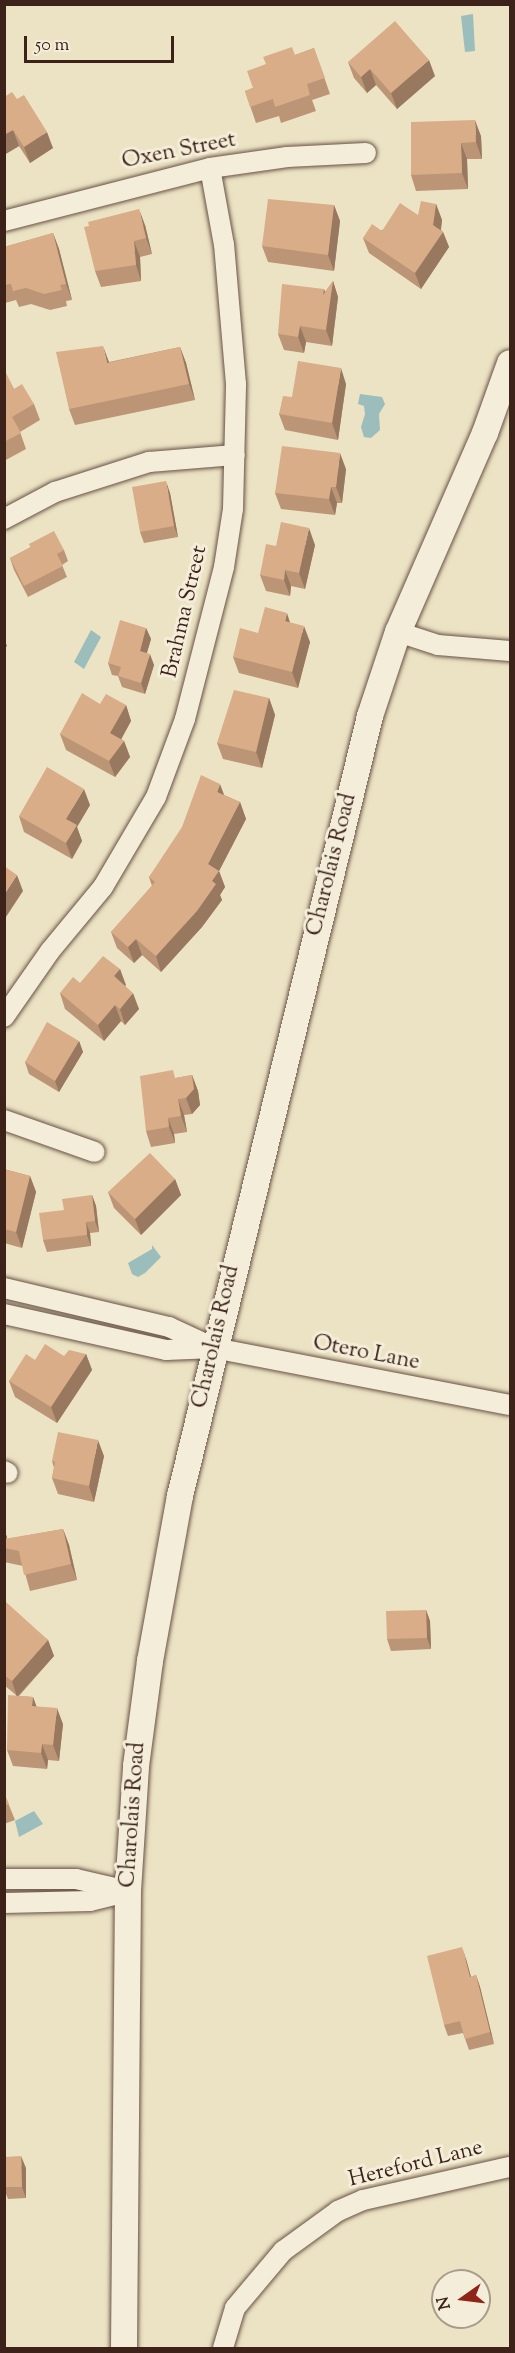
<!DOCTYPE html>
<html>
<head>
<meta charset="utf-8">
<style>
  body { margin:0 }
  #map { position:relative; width:515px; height:2353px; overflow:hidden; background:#ece3c4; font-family:"Sorts Mill Goudy",serif }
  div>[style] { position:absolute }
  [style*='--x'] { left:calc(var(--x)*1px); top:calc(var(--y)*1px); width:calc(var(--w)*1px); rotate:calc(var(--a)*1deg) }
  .water>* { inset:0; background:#9bbdbc }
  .roads { filter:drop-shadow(0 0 2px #685244) drop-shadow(0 0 2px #685244) }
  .minor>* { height:20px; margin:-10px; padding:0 10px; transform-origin:10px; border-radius:10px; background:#f3edd9 }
  .tertiary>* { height:26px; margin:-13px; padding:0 13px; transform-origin:13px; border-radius:13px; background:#f3edd9 }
  .wall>* { inset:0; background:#bb9575 }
  .shaded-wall>* { inset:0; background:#98795f }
  .building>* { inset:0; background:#d9ad88 }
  span { translate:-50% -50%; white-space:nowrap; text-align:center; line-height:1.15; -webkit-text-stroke:6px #f3edd9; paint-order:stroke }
  .street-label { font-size:22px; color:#3c2219 }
  .frame { position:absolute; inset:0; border:6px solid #3c2219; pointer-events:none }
  .north { position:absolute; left:431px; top:2269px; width:60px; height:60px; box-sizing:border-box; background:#f3edd9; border:2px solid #aa9c8c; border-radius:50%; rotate:256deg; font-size:16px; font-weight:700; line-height:24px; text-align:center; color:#3c2219 }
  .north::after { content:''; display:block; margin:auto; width:21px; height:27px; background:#8f2418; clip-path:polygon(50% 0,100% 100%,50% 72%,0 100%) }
  .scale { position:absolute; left:24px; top:36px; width:150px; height:27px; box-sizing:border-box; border:3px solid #3c2219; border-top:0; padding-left:8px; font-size:18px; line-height:21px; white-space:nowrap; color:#3c2219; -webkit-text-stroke:4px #f3edd9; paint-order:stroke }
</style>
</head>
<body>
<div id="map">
  <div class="water">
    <i style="clip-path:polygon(473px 14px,475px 51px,465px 52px,461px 16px)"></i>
    <i style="clip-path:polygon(360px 394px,382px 397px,385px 404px,379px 414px,380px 430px,371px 438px,364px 437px,361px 427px,365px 414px,364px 406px,358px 404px)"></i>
    <i style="clip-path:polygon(91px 630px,101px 637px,84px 669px,74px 662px)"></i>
    <i style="clip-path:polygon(152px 1245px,161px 1257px,145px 1273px,138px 1277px,132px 1274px,128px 1263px,152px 1249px)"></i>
    <i style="clip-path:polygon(34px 1811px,43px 1824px,19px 1837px,15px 1821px)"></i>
  </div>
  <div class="roads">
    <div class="minor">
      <i style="--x:4;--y:221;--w:213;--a:-14.4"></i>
      <i style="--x:210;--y:168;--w:78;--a:-8.1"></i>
      <i style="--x:287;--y:157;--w:79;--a:-2.9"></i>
      <i style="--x:4;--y:519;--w:58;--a:-27.9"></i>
      <i style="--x:55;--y:492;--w:99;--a:-17.7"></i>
      <i style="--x:149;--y:462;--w:86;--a:-4.7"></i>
      <i style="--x:398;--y:632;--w:42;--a:18"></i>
      <i style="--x:438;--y:645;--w:72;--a:4.8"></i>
      <i style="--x:4;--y:1017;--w:80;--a:-55.1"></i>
      <i style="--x:50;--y:951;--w:83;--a:-50.4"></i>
      <i style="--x:103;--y:887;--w:104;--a:-59.5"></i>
      <i style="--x:156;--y:797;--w:83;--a:-69.6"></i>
      <i style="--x:185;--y:719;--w:157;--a:-75.6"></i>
      <i style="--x:224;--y:567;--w:59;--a:-81.2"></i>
      <i style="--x:233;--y:509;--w:125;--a:-88.6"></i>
      <i style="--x:236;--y:384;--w:140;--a:-94.9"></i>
      <i style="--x:224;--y:245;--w:78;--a:-100.3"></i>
      <i style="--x:4;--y:1120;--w:96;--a:19.4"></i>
      <i style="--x:4;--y:1288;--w:170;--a:13.3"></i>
      <i style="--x:169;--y:1327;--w:50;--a:25"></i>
      <i style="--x:214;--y:1348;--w:48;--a:177.6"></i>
      <i style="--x:166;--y:1350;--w:166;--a:-167.5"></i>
      <i style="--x:214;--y:1348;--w:301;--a:10.9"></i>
      <i style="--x:4;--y:1471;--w:4;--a:27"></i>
      <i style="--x:4;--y:1879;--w:72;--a:0"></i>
      <i style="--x:76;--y:1879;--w:53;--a:13"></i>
      <i style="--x:4;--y:1903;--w:86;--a:-1.3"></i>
      <i style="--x:90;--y:1901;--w:34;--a:-14"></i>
      <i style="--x:223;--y:2348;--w:42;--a:-73.3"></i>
      <i style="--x:235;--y:2308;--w:75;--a:-49.9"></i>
      <i style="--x:283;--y:2251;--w:68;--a:-36"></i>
      <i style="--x:338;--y:2211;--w:27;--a:-24"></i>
      <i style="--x:363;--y:2200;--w:151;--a:-12.7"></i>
    </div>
    <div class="tertiary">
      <i style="--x:124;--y:2348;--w:457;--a:-89.5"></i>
      <i style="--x:128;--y:1891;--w:125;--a:-86.3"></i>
      <i style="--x:136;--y:1766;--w:106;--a:-82.4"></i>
      <i style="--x:150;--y:1661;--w:168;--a:-79.7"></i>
      <i style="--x:180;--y:1496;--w:803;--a:-76.31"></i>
      <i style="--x:370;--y:716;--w:89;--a:-71.6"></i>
      <i style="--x:398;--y:632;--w:217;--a:-66.4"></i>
      <i style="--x:485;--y:433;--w:74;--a:-70.3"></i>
    </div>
  </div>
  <div class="wall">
    <i style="clip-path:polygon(314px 48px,330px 94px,312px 100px,316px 111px,281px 123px,279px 116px,256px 123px,245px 91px,253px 88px,295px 55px)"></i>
    <i style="clip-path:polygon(348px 62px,435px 76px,397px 109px,376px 85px,367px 93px,354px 78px)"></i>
    <i style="clip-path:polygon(4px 97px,17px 99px,53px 148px,30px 163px,19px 146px,4px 155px)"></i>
    <i style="clip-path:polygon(411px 122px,481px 136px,482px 159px,467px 159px,468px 189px,416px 191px,411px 175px)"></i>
    <i style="clip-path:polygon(436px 204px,442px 220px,441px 230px,443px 232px,449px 247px,421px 289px,369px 253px,363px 238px,418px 215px)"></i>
    <i style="clip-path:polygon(334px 205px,340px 221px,334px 271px,268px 262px,262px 246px)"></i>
    <i style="clip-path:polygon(145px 225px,152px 254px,140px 257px,141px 281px,101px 287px,95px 271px)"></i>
    <i style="clip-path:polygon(53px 233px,59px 249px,72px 300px,66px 301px,67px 306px,50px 310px,31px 304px,19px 307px,16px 300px,5px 303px,4px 247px)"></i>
    <i style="clip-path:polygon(333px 281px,338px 297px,332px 346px,306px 342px,304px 353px,284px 350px,278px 334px,324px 289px,325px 292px)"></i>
    <i style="clip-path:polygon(180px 347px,186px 363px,195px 400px,75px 425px,69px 409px,109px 362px)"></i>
    <i style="clip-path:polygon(4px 371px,14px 389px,34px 404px,40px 420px,20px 432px,26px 449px,4px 461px)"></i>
    <i style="clip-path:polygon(346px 384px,338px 440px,285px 430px,279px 414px,292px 397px)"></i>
    <i style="clip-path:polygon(346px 469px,342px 503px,337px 503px,335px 515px,281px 509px,275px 493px)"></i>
    <i style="clip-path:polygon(170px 493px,178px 537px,144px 543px,140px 532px)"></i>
    <i style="clip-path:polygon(29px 544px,64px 550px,68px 561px,62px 565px,67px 577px,28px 597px,14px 570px,10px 558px,31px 547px)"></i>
    <i style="clip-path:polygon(315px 545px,305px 589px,291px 586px,290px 596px,266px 591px,260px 575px,276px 546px)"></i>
    <i style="clip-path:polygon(290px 623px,310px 642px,298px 688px,239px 673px,233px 657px,258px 633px)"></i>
    <i style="clip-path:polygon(146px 628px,151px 639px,147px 653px,154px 665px,145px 694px,122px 687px,118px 676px,112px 675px,108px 663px)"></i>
    <i style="clip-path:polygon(269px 698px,275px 715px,262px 768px,223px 759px,217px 743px)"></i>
    <i style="clip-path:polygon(100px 704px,126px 705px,131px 721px,121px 739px,124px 741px,130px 757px,115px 777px,66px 750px,60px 734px)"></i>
    <i style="clip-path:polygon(224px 795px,240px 802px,246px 819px,219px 871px,225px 887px,220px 895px,222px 900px,202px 927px,161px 972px,142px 955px,134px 963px,117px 948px,111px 932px,152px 886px,149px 877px)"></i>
    <i style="clip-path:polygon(90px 805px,77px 827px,82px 841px,72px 859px,24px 832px,19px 816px)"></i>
    <i style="clip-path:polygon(120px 969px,125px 986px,139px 1009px,125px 1025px,121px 1021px,104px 1041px,65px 1009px,60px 993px,80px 983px)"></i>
    <i style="clip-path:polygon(79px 1041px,83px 1052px,59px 1092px,29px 1074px,25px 1062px)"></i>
    <i style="clip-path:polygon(192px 1075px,198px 1091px,200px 1105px,192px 1114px,184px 1115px,187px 1132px,174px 1134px,175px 1143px,151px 1147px,146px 1131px,176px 1078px)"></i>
    <i style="clip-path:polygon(4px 1169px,30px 1176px,36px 1192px,22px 1248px,4px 1243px)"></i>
    <i style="clip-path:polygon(175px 1179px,181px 1195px,141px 1235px,114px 1208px,108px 1192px)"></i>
    <i style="clip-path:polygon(92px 1195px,96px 1206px,99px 1232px,90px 1233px,91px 1246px,47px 1252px,43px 1240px,64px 1210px)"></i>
    <i style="clip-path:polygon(86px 1354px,92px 1370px,57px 1423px,15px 1397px,9px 1381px,35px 1360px)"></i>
    <i style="clip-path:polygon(104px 1456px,94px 1502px,58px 1494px,52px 1478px,54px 1468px,52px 1461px)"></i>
    <i style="clip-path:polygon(63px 1529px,69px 1545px,77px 1580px,30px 1591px,23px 1566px,4px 1562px,4px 1530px,7px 1537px,7px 1539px)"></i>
    <i style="clip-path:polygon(4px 1603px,48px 1640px,54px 1656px,19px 1696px,33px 1697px,36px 1706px,63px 1724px,59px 1761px,48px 1760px,47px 1769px,13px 1766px,7px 1750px,16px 1695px,4px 1685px)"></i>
    <i style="clip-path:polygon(426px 1610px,430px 1621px,431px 1649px,391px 1651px,387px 1639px)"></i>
    <i style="clip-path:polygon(4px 1793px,15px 1820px,4px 1824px)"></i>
    <i style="clip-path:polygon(466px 1959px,471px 1977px,476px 1975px,480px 1987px,494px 2044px,469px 2050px,463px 2033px,448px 2036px,444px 2025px)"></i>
    <i style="clip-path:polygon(4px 2157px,26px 2168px,26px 2198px,8px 2199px,4px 2189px)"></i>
  </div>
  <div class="shaded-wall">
    <i style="clip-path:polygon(429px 60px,435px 76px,397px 109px,391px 93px)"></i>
    <i style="clip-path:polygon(370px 69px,376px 85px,367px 93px,361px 77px)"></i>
    <i style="clip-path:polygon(475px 120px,481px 136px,482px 159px,476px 142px)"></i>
    <i style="clip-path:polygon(13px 130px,19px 146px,4px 155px,4px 135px)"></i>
    <i style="clip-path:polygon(47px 132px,53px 148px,30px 163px,24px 147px)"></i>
    <i style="clip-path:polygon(461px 143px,467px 159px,468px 189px,462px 173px)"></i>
    <i style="clip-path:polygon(436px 204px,442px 220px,440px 236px,443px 232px,449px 247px,421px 289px,415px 273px,433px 225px)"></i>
    <i style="clip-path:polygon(334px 205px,340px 221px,334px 271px,328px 255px)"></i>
    <i style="clip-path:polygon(139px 209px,145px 225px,152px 254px,146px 238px)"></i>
    <i style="clip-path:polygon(53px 233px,59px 249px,72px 300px,66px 284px)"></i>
    <i style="clip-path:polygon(134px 241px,140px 257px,141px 281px,136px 265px)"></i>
    <i style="clip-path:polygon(333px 281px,338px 297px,332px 346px,326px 330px,323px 295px,324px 289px,329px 305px)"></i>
    <i style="clip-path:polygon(300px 326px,306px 342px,304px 353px,298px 337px)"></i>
    <i style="clip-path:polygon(103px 346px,109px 362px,113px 379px,107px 363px)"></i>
    <i style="clip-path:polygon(180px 347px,186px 363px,195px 400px,189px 384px)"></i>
    <i style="clip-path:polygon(341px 368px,346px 384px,338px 440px,332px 423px)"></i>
    <i style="clip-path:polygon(340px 453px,346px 469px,342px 503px,336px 487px)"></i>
    <i style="clip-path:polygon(166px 481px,170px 493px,178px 537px,174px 526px)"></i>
    <i style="clip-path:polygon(331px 487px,337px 503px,335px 515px,329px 499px)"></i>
    <i style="clip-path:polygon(309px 528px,315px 545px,305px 589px,299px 573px)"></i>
    <i style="clip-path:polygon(285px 570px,291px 586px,290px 596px,284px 580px)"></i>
    <i style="clip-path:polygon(287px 613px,292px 629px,285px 621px)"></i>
    <i style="clip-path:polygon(304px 626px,310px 642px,298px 688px,292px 672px)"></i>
    <i style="clip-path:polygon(146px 628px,151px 639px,144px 662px,140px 651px)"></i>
    <i style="clip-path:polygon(4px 638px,7px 646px,4px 649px)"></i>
    <i style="clip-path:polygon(150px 654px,154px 665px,145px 694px,141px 683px)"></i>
    <i style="clip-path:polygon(269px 698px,275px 715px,262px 768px,256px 752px)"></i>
    <i style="clip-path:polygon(126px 705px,131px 721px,116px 749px,110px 733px)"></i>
    <i style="clip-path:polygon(124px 741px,130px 757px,115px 777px,109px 761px)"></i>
    <i style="clip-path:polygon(220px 784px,226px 800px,217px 792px)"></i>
    <i style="clip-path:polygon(84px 789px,90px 805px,77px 827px,82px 841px,72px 859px,66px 843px,66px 819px)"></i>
    <i style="clip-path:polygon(240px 802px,246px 819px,217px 875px,219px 871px,225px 887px,220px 895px,222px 900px,202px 927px,161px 972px,156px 956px,208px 864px)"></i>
    <i style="clip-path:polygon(17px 875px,23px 891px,4px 920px,4px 895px)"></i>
    <i style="clip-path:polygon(136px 939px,142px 955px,134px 963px,128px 947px)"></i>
    <i style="clip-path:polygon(120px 969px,126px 985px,120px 992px,114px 976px)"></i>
    <i style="clip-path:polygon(133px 993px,139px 1009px,125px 1025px,120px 1009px)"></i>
    <i style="clip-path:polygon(115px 1005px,121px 1021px,104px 1041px,98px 1025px)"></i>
    <i style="clip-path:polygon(79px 1041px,83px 1052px,59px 1092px,55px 1081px)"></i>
    <i style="clip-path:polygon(192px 1075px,198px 1091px,200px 1105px,192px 1114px,186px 1098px)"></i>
    <i style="clip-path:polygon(178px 1099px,184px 1115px,187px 1132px,181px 1116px)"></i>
    <i style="clip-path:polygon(168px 1118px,174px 1134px,175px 1143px,169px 1127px)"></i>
    <i style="clip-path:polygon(30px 1176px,36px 1192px,22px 1248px,16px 1232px)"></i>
    <i style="clip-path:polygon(175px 1179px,181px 1195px,141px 1235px,135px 1219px)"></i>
    <i style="clip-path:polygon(92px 1195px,96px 1206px,99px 1232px,95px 1221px)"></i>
    <i style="clip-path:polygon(86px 1222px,90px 1233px,91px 1246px,87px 1235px)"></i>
    <i style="clip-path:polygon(86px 1354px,92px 1370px,57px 1423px,51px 1407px)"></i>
    <i style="clip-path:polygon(98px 1440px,104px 1456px,94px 1502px,89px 1486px)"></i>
    <i style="clip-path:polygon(63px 1529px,69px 1545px,77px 1580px,71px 1564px)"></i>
    <i style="clip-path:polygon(4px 1530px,7px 1537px,4px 1548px)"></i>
    <i style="clip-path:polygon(426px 1610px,430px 1621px,431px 1649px,427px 1638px)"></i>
    <i style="clip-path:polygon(48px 1640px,54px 1656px,17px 1697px,12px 1681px)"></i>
    <i style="clip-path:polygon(33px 1697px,39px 1713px,32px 1706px)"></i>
    <i style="clip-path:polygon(57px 1708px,63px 1724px,59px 1761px,53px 1745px)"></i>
    <i style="clip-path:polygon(42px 1744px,48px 1760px,47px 1769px,41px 1753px)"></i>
    <i style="clip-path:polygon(462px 1947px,466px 1959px,474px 1988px,470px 1977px)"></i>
    <i style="clip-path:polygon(476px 1975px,480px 1987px,494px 2044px,490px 2032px)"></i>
    <i style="clip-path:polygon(21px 2156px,26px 2168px,26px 2198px,22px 2187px)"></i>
  </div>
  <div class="building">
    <i style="clip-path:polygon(395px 21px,429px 60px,391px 93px,370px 69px,361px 77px,348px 62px)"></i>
    <i style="clip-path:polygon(292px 47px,295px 55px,314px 48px,325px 78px,307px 84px,310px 95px,275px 107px,273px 99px,250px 107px,245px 91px,253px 88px,247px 71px,266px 64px,263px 57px)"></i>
    <i style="clip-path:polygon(12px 92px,17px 99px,24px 95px,47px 132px,24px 147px,13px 130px,4px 135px,4px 97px)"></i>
    <i style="clip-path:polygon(475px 120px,476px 142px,461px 143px,462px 173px,411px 175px,411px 122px)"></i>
    <i style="clip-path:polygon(268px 199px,334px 205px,328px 255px,262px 246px)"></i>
    <i style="clip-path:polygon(421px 201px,436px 204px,433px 225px,443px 232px,415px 273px,363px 238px,372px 224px,382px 231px,400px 203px,418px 215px)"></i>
    <i style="clip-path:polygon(139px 209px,146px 238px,134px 241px,136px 265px,95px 271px,84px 227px,89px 226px,88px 222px)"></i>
    <i style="clip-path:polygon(53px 233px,66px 284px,60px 285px,62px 290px,44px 294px,26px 288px,13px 291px,11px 284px,4px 285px,4px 247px)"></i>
    <i style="clip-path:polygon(333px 281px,326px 330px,300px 326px,298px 337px,278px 334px,282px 284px,324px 289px,323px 295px)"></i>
    <i style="clip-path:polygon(103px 346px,107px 363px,180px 347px,189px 384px,69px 409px,56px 352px)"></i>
    <i style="clip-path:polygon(298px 361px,341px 368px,332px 423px,279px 414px,283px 396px,292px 397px)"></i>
    <i style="clip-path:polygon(5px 371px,14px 389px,22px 384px,34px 404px,12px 417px,21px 433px,4px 442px)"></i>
    <i style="clip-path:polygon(282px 446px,340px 453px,336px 487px,331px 487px,329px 499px,275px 493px)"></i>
    <i style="clip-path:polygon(166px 481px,174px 526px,140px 532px,132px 487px)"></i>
    <i style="clip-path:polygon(281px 522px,309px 528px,299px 573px,285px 570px,284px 580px,260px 575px,266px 544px,276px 546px)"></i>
    <i style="clip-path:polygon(54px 531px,64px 550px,57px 554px,63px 566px,24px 586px,10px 558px,31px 547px,29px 544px)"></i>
    <i style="clip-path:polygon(265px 607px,287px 613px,285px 621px,304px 626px,292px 672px,233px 657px,240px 628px,258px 633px)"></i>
    <i style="clip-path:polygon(120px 620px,146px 628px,140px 651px,150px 654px,141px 683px,118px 676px,121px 667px,108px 663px)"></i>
    <i style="clip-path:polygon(234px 690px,269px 698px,256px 752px,217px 743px)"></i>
    <i style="clip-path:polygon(82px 693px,100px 704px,106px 694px,126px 705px,110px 733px,124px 741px,109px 761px,60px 734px)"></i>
    <i style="clip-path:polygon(47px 767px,84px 789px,66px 819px,77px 825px,66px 843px,19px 816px)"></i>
    <i style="clip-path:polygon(201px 775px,220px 784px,217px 792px,240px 802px,208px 864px,219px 871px,212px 881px,216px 884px,197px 911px,156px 956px,136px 939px,128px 947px,111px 932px,155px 882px,149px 877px,182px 827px)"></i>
    <i style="clip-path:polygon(4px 866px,17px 875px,4px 895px)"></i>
    <i style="clip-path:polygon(103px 956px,120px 969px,114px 976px,133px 993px,120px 1009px,115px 1005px,98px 1025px,60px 993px,73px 977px,80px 983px)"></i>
    <i style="clip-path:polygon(47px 1022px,79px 1041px,55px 1081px,25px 1062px)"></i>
    <i style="clip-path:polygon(173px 1070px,175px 1078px,192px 1075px,194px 1089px,186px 1098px,178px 1099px,181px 1116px,168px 1118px,169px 1127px,146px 1131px,140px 1076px)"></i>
    <i style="clip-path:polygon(150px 1153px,175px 1179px,135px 1219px,108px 1192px)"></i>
    <i style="clip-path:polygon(4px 1169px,30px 1176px,16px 1232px,4px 1229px)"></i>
    <i style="clip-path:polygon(92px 1195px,95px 1221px,86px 1222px,87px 1235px,43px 1240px,39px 1213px,64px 1210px,62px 1199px)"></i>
    <i style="clip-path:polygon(45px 1344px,64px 1356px,69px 1350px,86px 1354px,51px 1407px,9px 1381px,26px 1354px,35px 1360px)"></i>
    <i style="clip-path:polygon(58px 1432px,98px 1440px,89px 1486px,52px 1478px,55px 1462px,52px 1461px)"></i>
    <i style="clip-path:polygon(63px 1529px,71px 1564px,24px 1575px,19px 1551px,4px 1548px,4px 1539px)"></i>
    <i style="clip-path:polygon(6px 1602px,48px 1640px,12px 1681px,4px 1675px,4px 1603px)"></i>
    <i style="clip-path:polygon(426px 1610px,427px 1638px,387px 1639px,386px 1611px)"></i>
    <i style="clip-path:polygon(8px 1695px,33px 1697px,32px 1706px,57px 1708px,53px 1745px,42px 1744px,41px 1753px,7px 1750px)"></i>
    <i style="clip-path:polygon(4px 1793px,9px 1804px,4px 1805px)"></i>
    <i style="clip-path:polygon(462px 1947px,470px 1977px,476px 1975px,490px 2032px,465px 2039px,460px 2021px,444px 2025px,427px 1956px)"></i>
    <i style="clip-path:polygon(21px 2156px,22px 2187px,4px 2187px,4px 2157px)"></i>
  </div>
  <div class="street-label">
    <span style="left:179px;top:152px;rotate:-11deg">Oxen Street</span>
    <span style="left:186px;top:612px;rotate:-77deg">Brahma Street</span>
    <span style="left:333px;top:865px;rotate:-76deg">Charolais Road</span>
    <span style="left:217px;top:1337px;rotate:-77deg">Charolais Road</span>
    <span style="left:366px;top:1354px;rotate:11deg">Otero Lane</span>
    <span style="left:134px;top:1815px;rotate:-86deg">Charolais Road</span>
    <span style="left:416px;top:2165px;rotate:-14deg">Hereford Lane</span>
  </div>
  <div class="frame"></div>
  <div class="north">N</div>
  <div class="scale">50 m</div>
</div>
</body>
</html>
